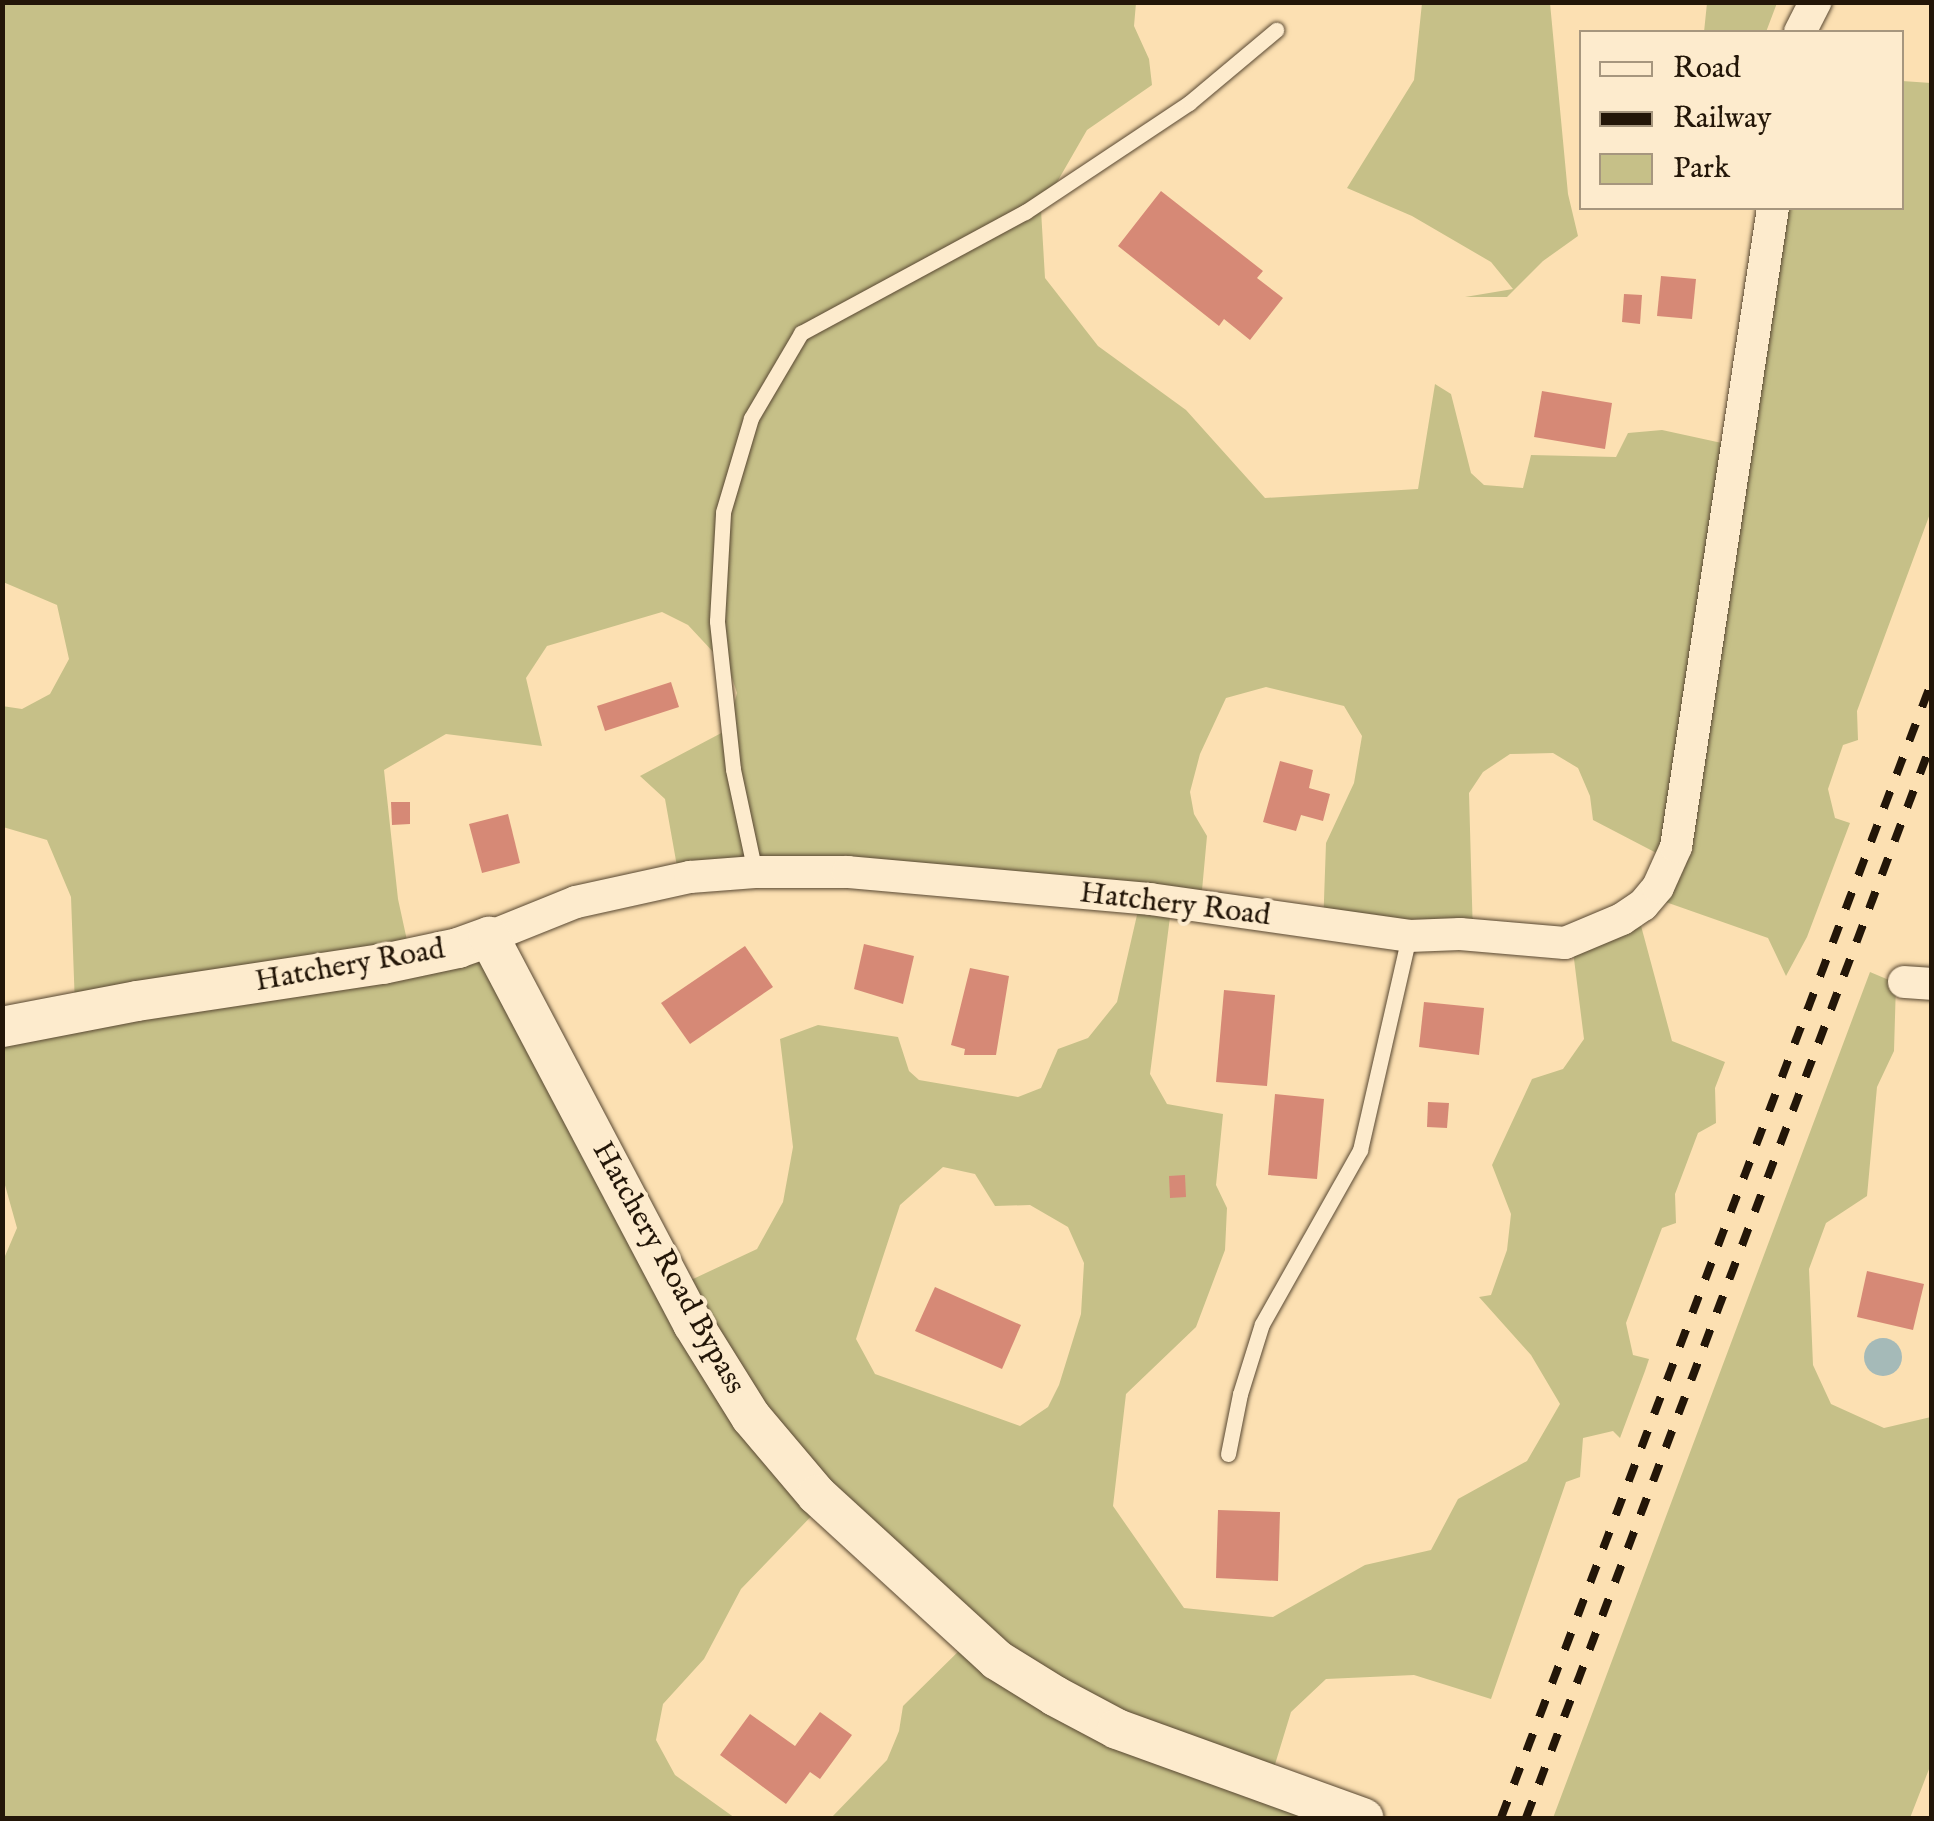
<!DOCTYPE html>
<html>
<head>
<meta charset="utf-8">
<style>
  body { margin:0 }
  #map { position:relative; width:1934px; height:1821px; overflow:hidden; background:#fce0b2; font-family:"IM FELL English",serif }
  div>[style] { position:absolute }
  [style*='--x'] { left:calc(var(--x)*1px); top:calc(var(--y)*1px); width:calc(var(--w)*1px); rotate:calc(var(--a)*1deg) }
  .green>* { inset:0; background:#c6c088 }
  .water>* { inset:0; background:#a5bab8 }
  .round { border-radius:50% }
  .building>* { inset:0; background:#d68976 }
  .roads { filter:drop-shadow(0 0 2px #594832) drop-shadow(0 0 2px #594832) }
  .service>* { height:15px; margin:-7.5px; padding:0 7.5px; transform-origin:7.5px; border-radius:7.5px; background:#fdebcd }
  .minor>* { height:32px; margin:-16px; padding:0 16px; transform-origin:16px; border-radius:16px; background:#fdebcd }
  .tertiary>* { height:40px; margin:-20px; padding:0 20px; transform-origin:20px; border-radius:20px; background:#fdebcd }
  .rail>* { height:8px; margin-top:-4px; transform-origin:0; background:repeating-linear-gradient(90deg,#231608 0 18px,transparent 0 36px) }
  span { translate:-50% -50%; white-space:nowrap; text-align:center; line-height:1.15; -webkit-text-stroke:8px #fdebcd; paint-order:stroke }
  .street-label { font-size:30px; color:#231608 }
  .frame { position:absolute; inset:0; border:5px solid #231608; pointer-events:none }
  .legend { position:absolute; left:1579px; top:30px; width:325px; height:180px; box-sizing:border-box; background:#fdebcd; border:2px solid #a6967e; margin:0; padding:12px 18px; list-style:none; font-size:30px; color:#231608 }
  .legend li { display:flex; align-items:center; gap:20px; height:50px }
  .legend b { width:50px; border:2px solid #a6967e }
</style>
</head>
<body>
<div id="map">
  <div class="green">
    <i style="clip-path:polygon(evenodd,3px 3px,1136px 3px,1134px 26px,1149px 59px,1152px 85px,1087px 130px,1041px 210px,1045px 278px,1098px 346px,1186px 410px,1265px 498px,1418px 489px,1435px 384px,1451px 394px,1471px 473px,1484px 485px,1523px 488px,1531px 455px,1616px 457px,1628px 433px,1662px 430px,1731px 445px,1769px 208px,1902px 208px,1902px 81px,1931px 83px,1931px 511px,1857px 711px,1858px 740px,1843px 745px,1828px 789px,1835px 818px,1850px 823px,1807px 937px,1786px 976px,1768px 938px,1660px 900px,1666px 858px,1593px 820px,1590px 796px,1578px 768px,1553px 753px,1510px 754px,1483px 772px,1469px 793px,1473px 937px,1323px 928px,1326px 843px,1354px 783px,1362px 736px,1344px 706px,1266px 687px,1226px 698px,1200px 754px,1190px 792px,1194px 814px,1207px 836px,1200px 912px,1170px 917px,1150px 1074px,1167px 1104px,1223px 1114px,1216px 1185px,1227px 1208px,1225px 1250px,1196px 1327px,1126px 1394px,1113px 1506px,1184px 1608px,1273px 1617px,1365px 1565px,1431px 1550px,1458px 1499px,1527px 1461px,1560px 1404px,1531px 1355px,1479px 1297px,1491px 1295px,1507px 1250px,1511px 1214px,1492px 1165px,1532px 1079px,1563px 1069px,1584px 1039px,1572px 943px,1640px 922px,1672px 1041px,1725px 1062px,1715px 1088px,1716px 1123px,1698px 1133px,1675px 1194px,1676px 1223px,1662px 1228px,1626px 1323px,1633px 1355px,1649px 1359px,1645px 1371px,1620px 1438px,1613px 1431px,1583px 1438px,1580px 1477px,1566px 1482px,1491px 1699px,1414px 1675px,1326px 1679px,1291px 1712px,1273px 1771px,1365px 1818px,831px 1818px,887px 1760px,899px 1731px,903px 1706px,970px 1640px,825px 1502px,741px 1589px,704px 1659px,663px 1704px,656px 1740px,675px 1775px,735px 1818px,3px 1818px,2px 1263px,17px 1228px,3px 1178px,3px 1023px,75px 1006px,71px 897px,47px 840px,3px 827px,2px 706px,22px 709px,50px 694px,69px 659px,57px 605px,3px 582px,3px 3px,662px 612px,688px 625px,729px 669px,737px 693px,727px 730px,640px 776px,665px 799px,678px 872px,1128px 906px,1137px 915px,1117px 1002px,1088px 1038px,1058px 1049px,1041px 1088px,1018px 1097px,919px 1080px,909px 1071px,898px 1037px,818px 1025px,780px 1039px,793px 1147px,783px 1202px,757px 1249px,676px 1287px,496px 945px,408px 945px,398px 899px,384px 770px,446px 734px,542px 746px,526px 678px,547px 646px,662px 612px,3px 3px,943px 1167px,975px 1174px,995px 1206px,1030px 1205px,1068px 1227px,1084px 1263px,1081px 1314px,1059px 1385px,1048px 1407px,1020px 1426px,875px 1374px,856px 1339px,900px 1205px,943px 1167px)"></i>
    <i style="clip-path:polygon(1422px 3px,1550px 3px,1568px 194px,1578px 236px,1543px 261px,1507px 297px,1465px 297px,1513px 289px,1491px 262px,1412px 216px,1347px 188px,1414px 80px)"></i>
    <i style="clip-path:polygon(1707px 3px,1707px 2px,1777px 3px,1766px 32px,1704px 32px)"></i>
    <i style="clip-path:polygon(1870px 972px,1896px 983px,1894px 1051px,1877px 1087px,1867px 1196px,1826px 1223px,1809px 1269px,1813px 1365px,1831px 1404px,1884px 1428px,1931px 1417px,1931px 1764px,1910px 1818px,1553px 1818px)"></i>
  </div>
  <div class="water">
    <i class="round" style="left:1864px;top:1338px;width:38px;height:38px"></i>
  </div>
  <div class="building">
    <i style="clip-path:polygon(1161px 191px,1263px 271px,1257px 278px,1283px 298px,1250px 340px,1224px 319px,1219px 326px,1118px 246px)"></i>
    <i style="clip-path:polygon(1661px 276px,1696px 279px,1692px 319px,1657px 316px)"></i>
    <i style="clip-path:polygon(1624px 294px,1642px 295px,1640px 324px,1622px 322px)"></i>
    <i style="clip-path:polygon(1542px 391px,1612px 403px,1605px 449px,1534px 437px)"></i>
    <i style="clip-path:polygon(671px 682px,679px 707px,605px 731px,597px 706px)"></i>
    <i style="clip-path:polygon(1280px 761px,1313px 770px,1309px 788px,1330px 794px,1323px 821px,1301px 815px,1296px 831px,1263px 822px)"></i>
    <i style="clip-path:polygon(391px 802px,410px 802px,410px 824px,392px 825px)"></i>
    <i style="clip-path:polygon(508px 814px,520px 863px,482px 873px,469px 824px)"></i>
    <i style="clip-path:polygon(864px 944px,914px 956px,903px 1004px,854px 989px)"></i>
    <i style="clip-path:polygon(745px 946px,773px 987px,690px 1044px,661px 1003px)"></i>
    <i style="clip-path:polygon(970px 968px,1009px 976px,996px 1055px,964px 1055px,965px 1049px,951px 1045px)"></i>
    <i style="clip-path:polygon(1224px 990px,1275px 995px,1267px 1086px,1216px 1082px)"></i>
    <i style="clip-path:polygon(1424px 1002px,1484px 1008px,1479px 1055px,1419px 1047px)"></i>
    <i style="clip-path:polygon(1275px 1094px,1324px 1099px,1317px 1179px,1268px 1175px)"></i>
    <i style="clip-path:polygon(1428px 1102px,1449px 1103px,1447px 1128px,1427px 1127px)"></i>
    <i style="clip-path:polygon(1185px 1175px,1186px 1197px,1170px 1198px,1169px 1176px)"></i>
    <i style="clip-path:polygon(1867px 1271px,1924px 1284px,1913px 1330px,1857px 1317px)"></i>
    <i style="clip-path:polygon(935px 1287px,1021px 1325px,1002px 1369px,915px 1331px)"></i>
    <i style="clip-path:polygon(1218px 1510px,1280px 1512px,1278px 1581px,1216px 1578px)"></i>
    <i style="clip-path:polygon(820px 1712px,852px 1735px,820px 1779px,810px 1772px,786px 1804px,720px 1755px,750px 1714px,795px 1746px)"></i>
  </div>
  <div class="roads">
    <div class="service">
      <i style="--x:755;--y:872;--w:105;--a:-102.1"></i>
      <i style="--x:733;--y:769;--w:149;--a:-96.2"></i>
      <i style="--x:717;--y:621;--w:109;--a:-86.8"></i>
      <i style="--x:723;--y:512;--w:98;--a:-73.4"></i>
      <i style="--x:751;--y:418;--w:99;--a:-59.5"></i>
      <i style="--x:801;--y:333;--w:255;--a:-28.4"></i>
      <i style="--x:1025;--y:212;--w:197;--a:-33.6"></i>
      <i style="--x:1189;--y:103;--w:114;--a:-40"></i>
      <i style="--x:1228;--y:1454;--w:61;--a:-78.7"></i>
      <i style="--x:1240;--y:1394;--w:73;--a:-72.6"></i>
      <i style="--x:1262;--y:1324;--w:200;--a:-60.6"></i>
      <i style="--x:1360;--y:1150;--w:220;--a:-77.1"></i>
    </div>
    <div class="minor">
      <i style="--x:1800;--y:32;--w:34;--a:-63"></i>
      <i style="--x:489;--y:937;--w:94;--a:-21.9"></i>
      <i style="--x:576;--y:902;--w:117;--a:-12.4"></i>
      <i style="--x:690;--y:877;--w:65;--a:-4.4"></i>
      <i style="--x:755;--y:872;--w:93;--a:0"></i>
      <i style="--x:848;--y:872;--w:303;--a:5.1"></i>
      <i style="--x:1150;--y:899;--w:262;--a:8.1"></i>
      <i style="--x:1409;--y:936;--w:51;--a:-2.2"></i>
      <i style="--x:1460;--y:934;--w:105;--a:4.9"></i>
      <i style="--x:1565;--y:943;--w:62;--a:-22.8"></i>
      <i style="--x:1622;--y:919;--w:25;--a:-34"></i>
      <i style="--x:1643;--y:905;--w:23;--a:-50"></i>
      <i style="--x:1658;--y:887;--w:44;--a:-65.8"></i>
      <i style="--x:1676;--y:847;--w:646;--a:-81.37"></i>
      <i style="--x:1904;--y:982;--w:28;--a:4"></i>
    </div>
    <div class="tertiary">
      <i style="--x:2;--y:1027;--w:137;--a:-10.9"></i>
      <i style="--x:137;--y:1001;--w:249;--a:-8.6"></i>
      <i style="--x:383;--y:964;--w:77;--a:-12"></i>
      <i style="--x:458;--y:948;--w:33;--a:-20"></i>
      <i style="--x:489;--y:937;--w:437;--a:62.2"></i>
      <i style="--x:693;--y:1324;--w:110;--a:58.1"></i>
      <i style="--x:751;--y:1417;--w:102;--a:49.8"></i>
      <i style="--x:817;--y:1495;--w:244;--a:42.5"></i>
      <i style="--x:997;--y:1660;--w:68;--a:31.8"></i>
      <i style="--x:1055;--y:1696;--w:70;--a:28"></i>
      <i style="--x:1117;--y:1729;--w:262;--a:19.9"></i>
    </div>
  </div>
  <div class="rail">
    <i style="--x:1501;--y:1818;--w:1216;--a:-69.24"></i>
    <i style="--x:1526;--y:1818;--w:1150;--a:-69.33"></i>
  </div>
  <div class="street-label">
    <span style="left:1175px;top:905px;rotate:7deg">Hatchery Road</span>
    <span style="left:350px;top:966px;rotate:-10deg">Hatchery Road</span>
    <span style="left:668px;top:1268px;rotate:61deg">Hatchery Road Bypass</span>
  </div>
  <div class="frame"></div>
  <ul class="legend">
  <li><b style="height:12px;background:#fdebcd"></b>Road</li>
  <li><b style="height:12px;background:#231608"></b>Railway</li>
  <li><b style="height:28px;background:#c6c088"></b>Park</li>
  </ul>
</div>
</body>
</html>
